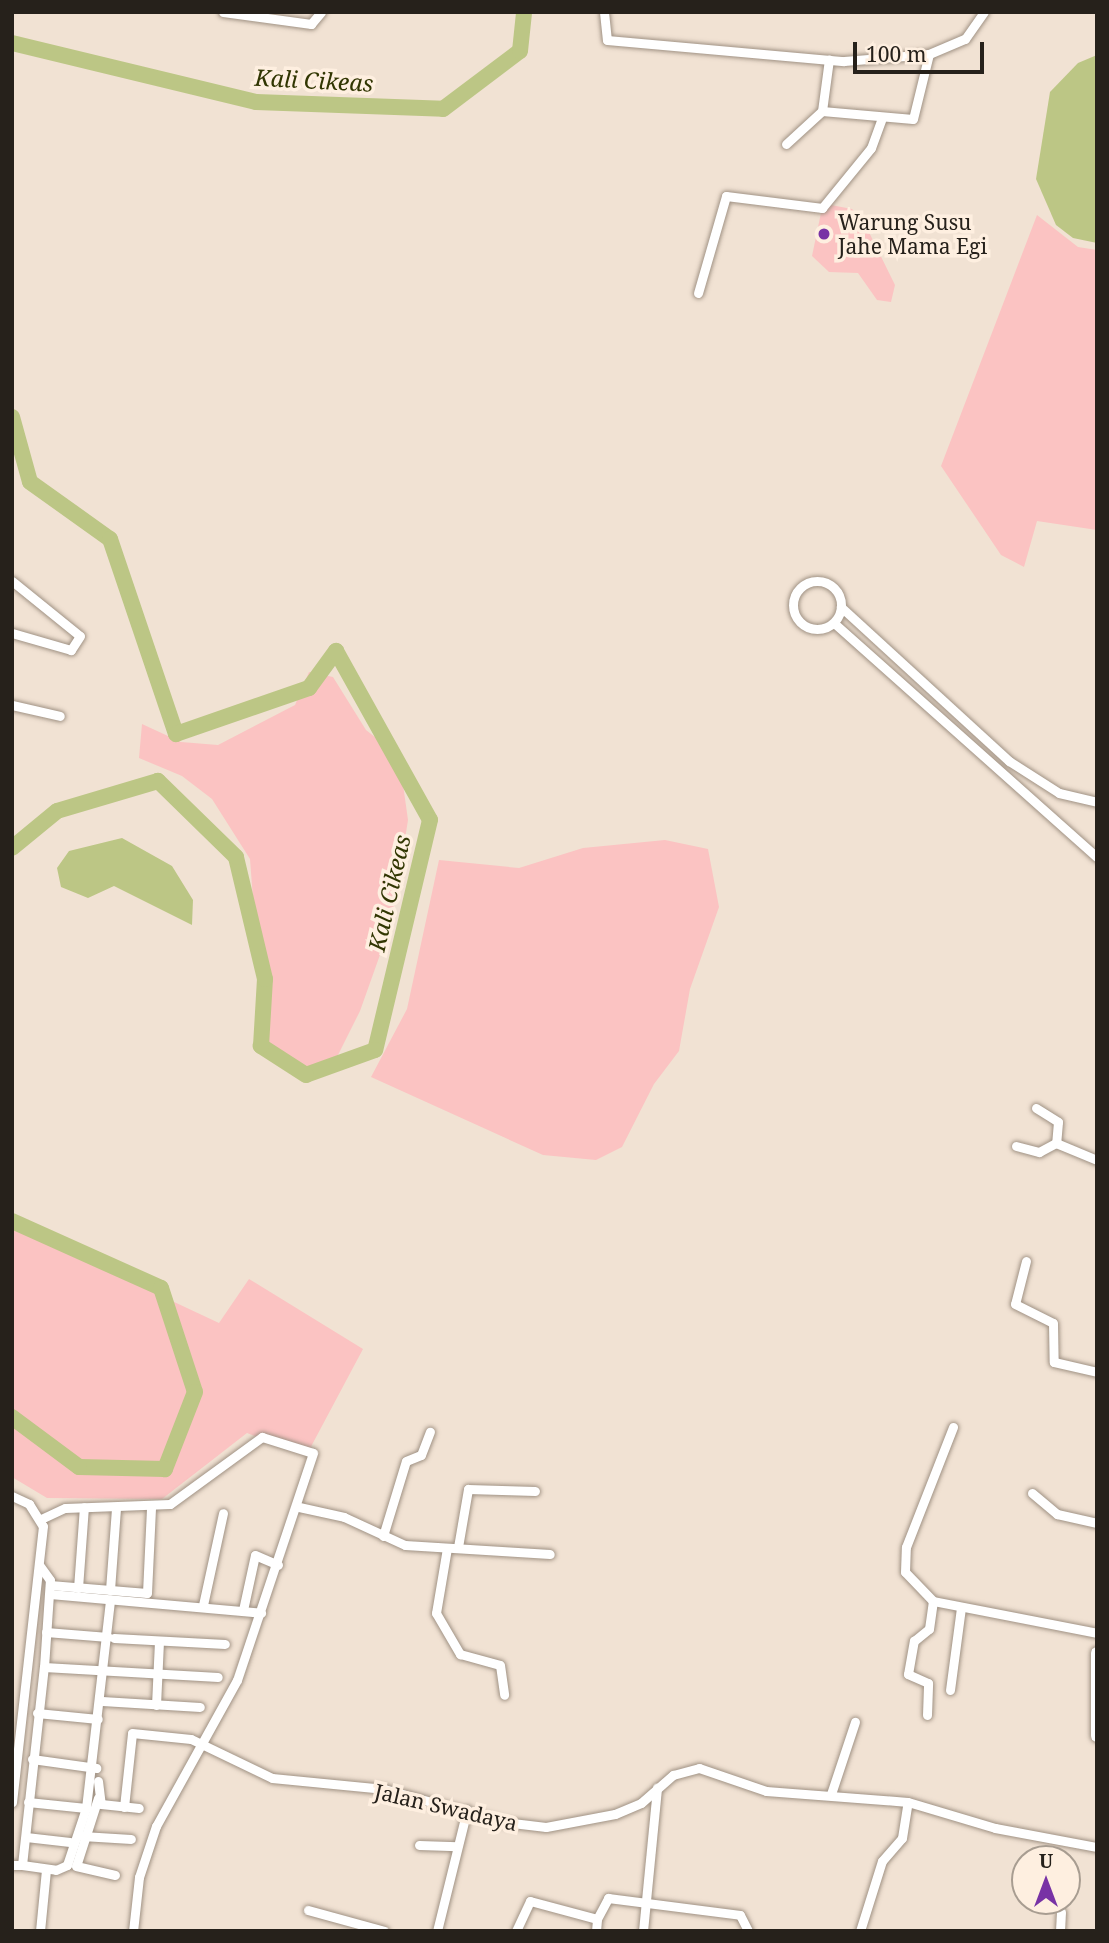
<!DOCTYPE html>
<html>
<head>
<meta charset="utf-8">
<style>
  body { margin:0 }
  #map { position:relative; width:1109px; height:1943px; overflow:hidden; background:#f1e2d3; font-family:"Noto Serif",serif }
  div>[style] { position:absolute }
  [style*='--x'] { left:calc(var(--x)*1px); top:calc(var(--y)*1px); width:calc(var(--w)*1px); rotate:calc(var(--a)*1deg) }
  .green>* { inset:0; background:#fbc3c2 }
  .water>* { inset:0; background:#bcc685 }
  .river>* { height:16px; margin:-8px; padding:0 8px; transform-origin:8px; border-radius:8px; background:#bcc685 }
  .roads { filter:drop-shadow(0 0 2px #a09284) drop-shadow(0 0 2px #a09284) }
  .minor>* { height:9px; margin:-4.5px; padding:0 4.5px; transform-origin:4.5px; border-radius:4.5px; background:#fff }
  .minor>.ring { margin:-4.5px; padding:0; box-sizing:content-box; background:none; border:9px solid #fff; border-radius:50% }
  .secondary>* { height:12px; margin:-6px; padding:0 6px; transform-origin:6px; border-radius:6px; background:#fff }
  .dots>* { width:19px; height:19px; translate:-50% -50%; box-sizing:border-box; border:4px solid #feefe0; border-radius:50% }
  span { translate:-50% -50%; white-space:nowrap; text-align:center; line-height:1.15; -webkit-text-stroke:7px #feefe0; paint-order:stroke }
  .poi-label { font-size:21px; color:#26211b }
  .left { translate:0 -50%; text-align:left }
  .street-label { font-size:21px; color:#26211b }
  .water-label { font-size:23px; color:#313602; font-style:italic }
  .frame { position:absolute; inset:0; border:14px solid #26211b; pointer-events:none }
  .north { position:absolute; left:1011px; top:1845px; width:70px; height:70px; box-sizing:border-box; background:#feefe0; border:2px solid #a89d91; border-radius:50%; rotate:0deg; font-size:19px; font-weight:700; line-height:28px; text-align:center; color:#26211b }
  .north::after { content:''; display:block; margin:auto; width:24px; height:32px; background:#7832a5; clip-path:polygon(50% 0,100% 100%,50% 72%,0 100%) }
  .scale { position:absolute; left:853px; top:42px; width:131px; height:32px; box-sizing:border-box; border:4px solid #26211b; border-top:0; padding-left:9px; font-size:21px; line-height:24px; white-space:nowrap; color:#26211b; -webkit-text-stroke:5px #feefe0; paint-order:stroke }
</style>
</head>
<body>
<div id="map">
  <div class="green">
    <i style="clip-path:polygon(831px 205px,852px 209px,863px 220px,895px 285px,891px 302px,877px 300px,858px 273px,829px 272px,812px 256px,822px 208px)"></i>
    <i style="clip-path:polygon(1037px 215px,1078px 247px,1097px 250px,1097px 530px,1037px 521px,1024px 567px,1001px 555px,941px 466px)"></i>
    <i style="clip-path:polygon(309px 672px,333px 677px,366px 730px,399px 756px,408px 820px,392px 921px,360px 1011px,336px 1059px,294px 1072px,273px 1063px,263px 1032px,250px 859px,212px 799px,182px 776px,139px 758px,142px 724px,181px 742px,218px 745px,295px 705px)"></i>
    <i style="clip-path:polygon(665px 840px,708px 849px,719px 907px,690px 989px,679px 1051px,654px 1084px,622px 1147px,596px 1160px,543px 1155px,371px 1077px,407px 1009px,439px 860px,519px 868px,583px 848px)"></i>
    <i style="clip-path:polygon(12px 1226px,219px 1323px,249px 1279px,363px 1349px,306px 1456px,247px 1433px,162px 1499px,47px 1498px,12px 1477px)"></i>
  </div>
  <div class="water">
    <i style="clip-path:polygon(1097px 55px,1097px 243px,1073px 238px,1056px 225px,1036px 179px,1050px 92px,1078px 63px)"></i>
    <i style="clip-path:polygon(122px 838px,172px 866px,193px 900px,192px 925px,114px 886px,88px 898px,61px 887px,57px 868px,69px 851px)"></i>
  </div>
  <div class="river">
    <i style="--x:12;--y:43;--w:251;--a:13.6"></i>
    <i style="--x:256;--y:102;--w:187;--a:2.1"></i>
    <i style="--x:443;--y:109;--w:96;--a:-37"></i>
    <i style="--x:520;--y:51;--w:39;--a:-84"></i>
    <i style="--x:12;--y:417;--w:67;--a:74.5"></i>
    <i style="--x:30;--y:482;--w:98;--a:35.5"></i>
    <i style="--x:110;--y:539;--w:206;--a:71.3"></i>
    <i style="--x:176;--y:734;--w:141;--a:-19.1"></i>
    <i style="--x:309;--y:688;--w:46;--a:-53.9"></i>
    <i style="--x:336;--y:651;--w:193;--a:60.9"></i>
    <i style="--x:430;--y:820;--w:236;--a:103.4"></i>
    <i style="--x:375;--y:1050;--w:73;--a:160.1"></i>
    <i style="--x:306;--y:1075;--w:54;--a:-147.2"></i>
    <i style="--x:261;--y:1046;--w:67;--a:-86.6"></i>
    <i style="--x:265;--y:979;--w:125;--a:-103.4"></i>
    <i style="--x:236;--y:857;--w:109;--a:-135.7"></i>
    <i style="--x:158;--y:781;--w:105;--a:163.5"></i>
    <i style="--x:57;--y:811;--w:58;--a:140.6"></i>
    <i style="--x:12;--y:1221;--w:163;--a:24.2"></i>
    <i style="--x:161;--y:1288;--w:109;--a:71.9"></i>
    <i style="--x:195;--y:1392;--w:83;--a:111.3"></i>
    <i style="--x:165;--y:1469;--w:86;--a:-178.7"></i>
    <i style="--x:79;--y:1467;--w:84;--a:-143.3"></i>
  </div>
  <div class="roads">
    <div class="minor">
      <i style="--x:223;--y:12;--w:89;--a:7.8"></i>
      <i style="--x:311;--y:24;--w:16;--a:-50"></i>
      <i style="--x:604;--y:12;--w:28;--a:84"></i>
      <i style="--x:607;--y:40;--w:238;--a:5.1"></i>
      <i style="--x:844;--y:61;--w:85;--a:-4.7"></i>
      <i style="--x:929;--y:54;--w:39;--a:-23"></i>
      <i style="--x:965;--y:39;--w:33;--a:-55"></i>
      <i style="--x:822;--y:111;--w:91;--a:5"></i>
      <i style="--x:913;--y:119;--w:67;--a:-76.2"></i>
      <i style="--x:786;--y:144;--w:49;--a:-42.5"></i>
      <i style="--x:822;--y:111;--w:52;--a:-82.3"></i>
      <i style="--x:698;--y:293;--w:101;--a:-73.9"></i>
      <i style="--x:726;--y:196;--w:97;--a:7.1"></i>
      <i style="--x:822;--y:208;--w:77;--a:-50.8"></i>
      <i style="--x:871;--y:148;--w:32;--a:-70"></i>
      <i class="ring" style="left:793px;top:581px;width:39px;height:39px"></i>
      <i style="--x:12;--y:581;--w:87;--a:39"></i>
      <i style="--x:80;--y:636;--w:17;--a:123"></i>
      <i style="--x:71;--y:650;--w:61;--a:-163.9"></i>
      <i style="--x:841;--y:607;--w:228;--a:42.5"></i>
      <i style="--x:1009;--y:761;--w:59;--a:32.6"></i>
      <i style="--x:1059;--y:793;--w:39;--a:13"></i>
      <i style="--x:834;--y:623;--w:352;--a:41.7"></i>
      <i style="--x:12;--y:705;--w:49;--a:12.9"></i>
      <i style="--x:1036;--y:1108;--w:26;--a:32"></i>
      <i style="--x:1058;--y:1122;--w:21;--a:95"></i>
      <i style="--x:1056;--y:1143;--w:44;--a:22.5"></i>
      <i style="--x:1016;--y:1146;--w:24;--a:15"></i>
      <i style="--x:1039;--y:1152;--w:19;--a:-28"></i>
      <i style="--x:1026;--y:1261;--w:44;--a:104.3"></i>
      <i style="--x:1015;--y:1304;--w:42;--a:26.6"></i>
      <i style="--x:1053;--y:1323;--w:39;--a:89"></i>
      <i style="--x:1054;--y:1362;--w:44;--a:13.1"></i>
      <i style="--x:1032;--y:1493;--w:33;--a:40"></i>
      <i style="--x:1057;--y:1514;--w:41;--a:12.7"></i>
      <i style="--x:12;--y:1496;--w:19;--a:25"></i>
      <i style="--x:29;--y:1504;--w:26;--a:58"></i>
      <i style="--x:43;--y:1526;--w:278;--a:96.4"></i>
      <i style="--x:299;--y:1507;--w:46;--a:12.5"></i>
      <i style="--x:344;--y:1517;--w:67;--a:24.7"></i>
      <i style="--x:405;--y:1545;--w:145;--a:3.6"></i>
      <i style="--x:41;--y:1519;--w:26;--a:-25"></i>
      <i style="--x:65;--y:1508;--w:105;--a:-2.2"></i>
      <i style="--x:170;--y:1504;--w:114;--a:-36.1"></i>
      <i style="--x:262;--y:1437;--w:53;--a:17.4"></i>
      <i style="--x:313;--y:1453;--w:239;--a:108.5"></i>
      <i style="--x:237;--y:1680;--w:167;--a:119"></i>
      <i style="--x:156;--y:1826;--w:54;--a:108.4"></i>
      <i style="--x:139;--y:1877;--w:54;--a:96.3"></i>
      <i style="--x:383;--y:1536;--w:78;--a:-73"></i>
      <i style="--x:406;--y:1461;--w:16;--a:-22"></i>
      <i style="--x:421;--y:1455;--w:25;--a:-69"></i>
      <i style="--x:458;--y:1547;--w:59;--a:-80.2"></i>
      <i style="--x:468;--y:1489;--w:67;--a:1.7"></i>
      <i style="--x:447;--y:1548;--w:66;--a:99.6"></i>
      <i style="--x:436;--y:1613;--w:48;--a:59.7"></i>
      <i style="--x:460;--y:1654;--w:41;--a:15.4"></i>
      <i style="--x:500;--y:1665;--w:30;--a:82"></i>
      <i style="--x:50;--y:1585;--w:97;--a:4.7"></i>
      <i style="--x:147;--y:1593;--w:85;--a:-87.3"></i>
      <i style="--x:78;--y:1588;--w:81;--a:-85.8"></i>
      <i style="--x:110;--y:1590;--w:82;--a:-85.8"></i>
      <i style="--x:50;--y:1594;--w:212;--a:5.1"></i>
      <i style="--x:933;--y:1601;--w:40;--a:-134"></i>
      <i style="--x:905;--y:1572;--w:25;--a:-88"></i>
      <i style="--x:906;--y:1547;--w:129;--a:-68.6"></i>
      <i style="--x:203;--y:1605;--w:94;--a:-77.7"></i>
      <i style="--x:243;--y:1610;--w:56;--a:-77.7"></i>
      <i style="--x:255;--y:1555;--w:25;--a:23"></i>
      <i style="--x:46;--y:1632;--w:62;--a:4.6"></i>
      <i style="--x:114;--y:1638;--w:111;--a:3.1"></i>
      <i style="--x:44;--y:1667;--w:174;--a:3.3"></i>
      <i style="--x:950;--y:1690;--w:83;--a:-82.4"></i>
      <i style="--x:102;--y:1701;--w:98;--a:3.5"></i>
      <i style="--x:156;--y:1705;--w:64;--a:-87.3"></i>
      <i style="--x:37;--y:1713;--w:61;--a:5.6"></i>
      <i style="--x:927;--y:1715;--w:32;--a:-88"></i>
      <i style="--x:928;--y:1683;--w:22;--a:-156"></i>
      <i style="--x:908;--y:1674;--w:34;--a:-80"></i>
      <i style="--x:914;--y:1641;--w:19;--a:-39"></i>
      <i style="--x:929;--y:1629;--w:28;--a:-82"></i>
      <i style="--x:933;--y:1601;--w:167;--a:11"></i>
      <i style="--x:32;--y:1759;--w:65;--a:8"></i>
      <i style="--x:98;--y:1781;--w:23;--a:83"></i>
      <i style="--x:101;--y:1804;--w:38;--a:6"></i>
      <i style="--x:831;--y:1794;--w:76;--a:-71.6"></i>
      <i style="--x:98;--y:1798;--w:71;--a:107.9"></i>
      <i style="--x:76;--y:1866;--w:40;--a:13"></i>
      <i style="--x:28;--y:1802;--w:58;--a:5.9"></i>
      <i style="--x:124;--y:1807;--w:74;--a:-83.8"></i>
      <i style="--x:132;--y:1733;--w:59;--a:5.8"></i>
      <i style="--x:191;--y:1739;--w:90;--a:25.7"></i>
      <i style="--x:272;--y:1778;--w:113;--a:5.6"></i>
      <i style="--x:384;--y:1789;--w:124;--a:15.4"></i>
      <i style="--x:504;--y:1822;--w:42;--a:6.8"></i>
      <i style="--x:546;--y:1827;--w:70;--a:-10.7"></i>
      <i style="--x:615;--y:1814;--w:28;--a:-23"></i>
      <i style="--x:641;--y:1803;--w:43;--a:-41.2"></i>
      <i style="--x:673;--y:1775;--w:27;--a:-15"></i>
      <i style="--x:699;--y:1768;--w:71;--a:18.9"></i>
      <i style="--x:766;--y:1791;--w:142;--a:4.4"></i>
      <i style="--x:908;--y:1802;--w:91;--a:16.6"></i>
      <i style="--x:995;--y:1828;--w:104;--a:10.6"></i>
      <i style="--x:82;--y:1836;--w:49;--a:3.5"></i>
      <i style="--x:26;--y:1837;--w:44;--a:6.5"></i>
      <i style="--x:419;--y:1845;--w:38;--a:2"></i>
      <i style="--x:12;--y:1865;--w:10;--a:0"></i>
      <i style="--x:22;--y:1865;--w:199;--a:-83.7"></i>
      <i style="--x:44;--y:1667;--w:87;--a:-86.1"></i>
      <i style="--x:50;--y:1580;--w:17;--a:-126"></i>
      <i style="--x:22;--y:1865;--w:34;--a:8"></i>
      <i style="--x:56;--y:1870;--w:12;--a:-24"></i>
      <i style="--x:67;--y:1865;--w:60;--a:-71.6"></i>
      <i style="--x:86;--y:1808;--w:210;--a:-83.4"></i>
      <i style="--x:308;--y:1910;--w:79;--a:15.4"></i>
      <i style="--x:40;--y:1931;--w:61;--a:-84.4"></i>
      <i style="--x:437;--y:1931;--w:125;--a:-76.1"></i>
      <i style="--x:516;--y:1931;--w:33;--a:-65"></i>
      <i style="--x:530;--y:1901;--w:69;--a:15"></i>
      <i style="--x:597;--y:1919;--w:24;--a:-62"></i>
      <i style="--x:608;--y:1898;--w:133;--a:7.3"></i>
      <i style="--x:740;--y:1915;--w:18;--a:63"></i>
      <i style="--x:596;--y:1931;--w:12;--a:-85"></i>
      <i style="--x:643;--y:1931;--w:144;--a:-84.4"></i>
      <i style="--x:860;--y:1931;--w:73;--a:-72.6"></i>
      <i style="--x:882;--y:1861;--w:30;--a:-49"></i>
      <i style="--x:902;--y:1838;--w:36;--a:-81"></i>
      <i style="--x:1060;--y:1931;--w:19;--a:-87"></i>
    </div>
    <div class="secondary">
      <i style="--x:1097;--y:1653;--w:83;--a:90"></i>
    </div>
  </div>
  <div class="dots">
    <i style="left:824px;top:234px;background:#7832a5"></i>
  </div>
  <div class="poi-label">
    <span class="left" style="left:838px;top:234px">Warung Susu<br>Jahe Mama Egi</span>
  </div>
  <div class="street-label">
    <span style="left:446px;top:1807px;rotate:13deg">Jalan Swadaya</span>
  </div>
  <div class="water-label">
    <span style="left:314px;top:80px;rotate:3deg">Kali Cikeas</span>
    <span style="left:389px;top:893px;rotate:-77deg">Kali Cikeas</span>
  </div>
  <div class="frame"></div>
  <div class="north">U</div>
  <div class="scale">100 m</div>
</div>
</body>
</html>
